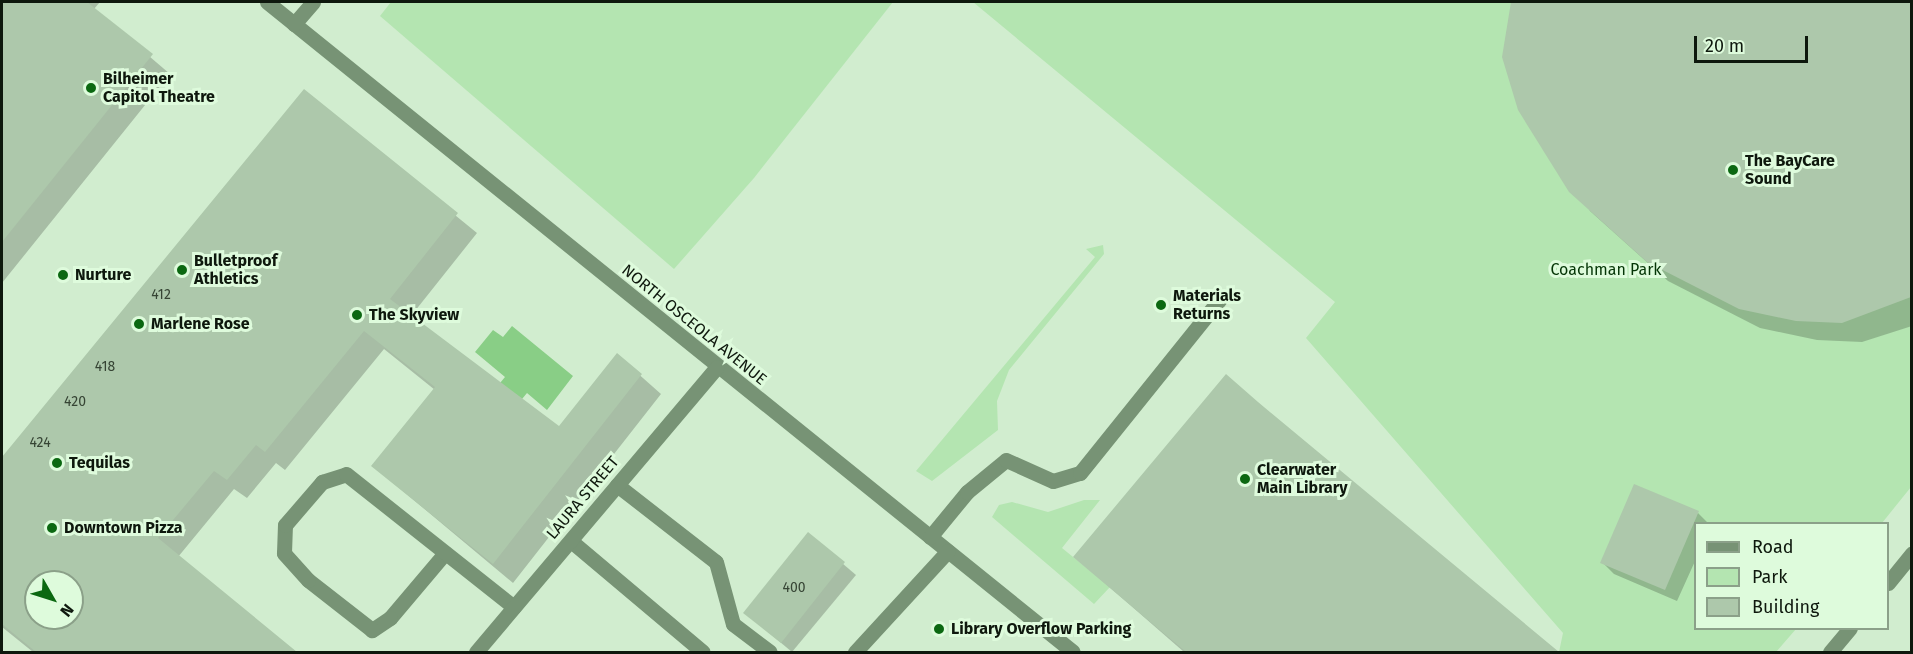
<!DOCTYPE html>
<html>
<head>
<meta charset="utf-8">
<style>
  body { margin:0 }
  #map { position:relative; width:1913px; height:654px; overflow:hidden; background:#d1edcf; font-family:"Fira Sans",sans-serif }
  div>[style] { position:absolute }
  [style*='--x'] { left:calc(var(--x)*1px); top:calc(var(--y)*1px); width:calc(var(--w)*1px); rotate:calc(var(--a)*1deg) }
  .green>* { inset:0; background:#b4e5b1 }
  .water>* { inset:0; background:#89ce86 }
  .shadow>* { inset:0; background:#0003 }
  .building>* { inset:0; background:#adc8ab }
  .minor>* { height:15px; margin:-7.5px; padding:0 7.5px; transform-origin:7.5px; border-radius:7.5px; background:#779375 }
  .dots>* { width:16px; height:16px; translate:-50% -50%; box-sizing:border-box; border:3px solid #defbdc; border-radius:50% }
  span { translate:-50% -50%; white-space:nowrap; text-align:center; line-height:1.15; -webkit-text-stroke:6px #defbdc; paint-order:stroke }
  .number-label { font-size:14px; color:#364434 }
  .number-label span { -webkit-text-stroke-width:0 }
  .poi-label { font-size:16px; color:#0e180d; font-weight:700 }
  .left { translate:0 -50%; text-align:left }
  .park-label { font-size:16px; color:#043506 }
  .street-label { font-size:16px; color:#0e180d }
  .frame { position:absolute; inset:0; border:3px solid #0e180d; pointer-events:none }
  .legend { position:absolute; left:1694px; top:522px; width:195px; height:108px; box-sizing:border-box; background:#defbdc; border:2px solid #8ba089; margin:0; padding:8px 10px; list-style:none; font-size:18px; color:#0e180d }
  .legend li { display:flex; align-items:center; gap:12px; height:30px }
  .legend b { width:30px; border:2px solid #8ba089 }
  .north { position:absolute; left:24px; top:570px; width:60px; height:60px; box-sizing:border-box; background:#defbdc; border:2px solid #8ba089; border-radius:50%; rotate:129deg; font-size:16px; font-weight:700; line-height:24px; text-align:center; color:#0e180d }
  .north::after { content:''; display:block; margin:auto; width:21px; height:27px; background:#0b6811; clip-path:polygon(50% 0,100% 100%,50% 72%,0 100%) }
  .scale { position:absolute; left:1694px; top:36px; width:114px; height:27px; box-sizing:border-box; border:3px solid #0e180d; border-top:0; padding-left:8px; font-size:18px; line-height:21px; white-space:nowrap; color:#0e180d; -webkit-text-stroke:4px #defbdc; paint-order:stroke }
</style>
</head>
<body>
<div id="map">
  <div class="green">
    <i style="clip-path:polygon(391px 2px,893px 2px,754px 178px,674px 269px,380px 16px)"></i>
    <i style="clip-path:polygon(973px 2px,1911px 2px,1911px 487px,1882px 523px,1696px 524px,1696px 628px,1796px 629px,1776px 652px,1559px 652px,1563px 633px,1306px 338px,1335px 302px)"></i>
    <i style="clip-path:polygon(1103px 245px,1104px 254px,1009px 370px,997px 401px,998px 430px,932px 481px,916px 471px,1095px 257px,1086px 249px)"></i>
    <i style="clip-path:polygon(1084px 500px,1100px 500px,1062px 548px,1110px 587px,1094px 604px,992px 517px,999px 505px,1012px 502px,1048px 512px)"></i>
  </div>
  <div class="water">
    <i style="clip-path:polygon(512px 326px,573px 376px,547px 410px,527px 393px,522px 399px,500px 383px,505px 377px,475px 352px,493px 330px,503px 337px)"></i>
  </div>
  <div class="shadow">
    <i style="clip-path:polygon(2px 2px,100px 2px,94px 9px,170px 74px,2px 283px)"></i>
    <i style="clip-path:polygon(1516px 2px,1912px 2px,1912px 326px,1862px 342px,1817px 340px,1760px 328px,1668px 281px,1590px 211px,1503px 57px)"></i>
    <i style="clip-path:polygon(evenodd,304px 92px,477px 233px,411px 316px,559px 428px,617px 355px,661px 394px,513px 583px,373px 466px,435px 390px,384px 349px,285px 470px,276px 463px,247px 498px,234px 489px,178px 557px,296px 652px,33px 652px,2px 627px,2px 460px,304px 92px,36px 582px,72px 582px,72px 618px,36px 618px,36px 582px)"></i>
    <i style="clip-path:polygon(1698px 513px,1709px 524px,1696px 524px,1696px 559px,1677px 601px,1614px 574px,1602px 562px)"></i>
    <i style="clip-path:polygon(808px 534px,856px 575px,792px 652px,745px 613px)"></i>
    <i style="clip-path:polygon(1075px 557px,1551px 647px,1556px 652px,1184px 652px)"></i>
  </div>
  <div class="building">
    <i style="clip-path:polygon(2px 2px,87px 2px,153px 54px,2px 242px)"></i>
    <i style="clip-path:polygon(1511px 2px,1911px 2px,1911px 297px,1842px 323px,1796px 321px,1739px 309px,1647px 262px,1569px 192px,1518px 110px,1502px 57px)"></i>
    <i style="clip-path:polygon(evenodd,304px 89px,458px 213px,390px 299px,559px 426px,617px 353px,642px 374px,493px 564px,371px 466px,435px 387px,364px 331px,265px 452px,256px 445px,227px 480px,214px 471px,158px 538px,297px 652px,36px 652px,2px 624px,2px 457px,304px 89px,36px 582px,72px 582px,72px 618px,36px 618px,36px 582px)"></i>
    <i style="clip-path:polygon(1226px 374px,1258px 402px,1559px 652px,1186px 652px,1073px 557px)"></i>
    <i style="clip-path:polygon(1634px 484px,1699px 511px,1665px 590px,1600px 563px)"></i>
    <i style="clip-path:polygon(808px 532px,845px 562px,781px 643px,743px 613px)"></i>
  </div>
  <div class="minor">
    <i style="--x:267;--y:2;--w:1035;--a:38.88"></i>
    <i style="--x:294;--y:24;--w:29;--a:-49"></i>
    <i style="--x:617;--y:485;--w:125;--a:37.9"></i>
    <i style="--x:716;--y:562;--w:64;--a:74.7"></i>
    <i style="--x:733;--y:624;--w:46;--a:37.1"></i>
    <i style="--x:930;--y:537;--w:58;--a:-50.6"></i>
    <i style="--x:967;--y:492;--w:50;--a:-39.4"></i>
    <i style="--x:1006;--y:460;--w:51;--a:24.1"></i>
    <i style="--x:1053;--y:481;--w:28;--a:-17"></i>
    <i style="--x:1080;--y:473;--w:223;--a:-51.2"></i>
    <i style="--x:571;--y:541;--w:172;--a:40.1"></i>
    <i style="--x:445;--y:553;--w:85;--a:130.2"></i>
    <i style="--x:390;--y:618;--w:22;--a:146"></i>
    <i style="--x:372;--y:630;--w:81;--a:-142"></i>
    <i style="--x:308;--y:580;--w:36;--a:-132"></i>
    <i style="--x:284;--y:553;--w:28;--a:-88"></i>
    <i style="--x:285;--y:525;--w:57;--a:-49.3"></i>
    <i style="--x:322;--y:482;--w:25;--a:-18"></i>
    <i style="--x:346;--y:474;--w:214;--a:38.4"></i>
    <i style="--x:1888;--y:583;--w:38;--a:-51"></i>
    <i style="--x:476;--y:652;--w:373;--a:-49.8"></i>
    <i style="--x:855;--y:652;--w:137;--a:-47.4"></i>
    <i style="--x:1830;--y:652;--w:31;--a:-50"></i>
  </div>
  <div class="dots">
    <i style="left:91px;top:88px;background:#0b6811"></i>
    <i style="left:1733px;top:170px;background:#0b6811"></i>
    <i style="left:182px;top:270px;background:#0b6811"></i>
    <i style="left:63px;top:275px;background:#0b6811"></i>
    <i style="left:1161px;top:305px;background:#0b6811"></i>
    <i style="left:357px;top:315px;background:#0b6811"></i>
    <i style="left:139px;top:324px;background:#0b6811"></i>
    <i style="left:57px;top:463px;background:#0b6811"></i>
    <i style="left:1245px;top:479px;background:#0b6811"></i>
    <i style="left:52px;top:528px;background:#0b6811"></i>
    <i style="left:939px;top:629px;background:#0b6811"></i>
  </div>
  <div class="number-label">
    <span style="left:161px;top:295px">412</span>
    <span style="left:105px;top:367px">418</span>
    <span style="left:75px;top:402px">420</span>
    <span style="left:40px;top:443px">424</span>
    <span style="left:794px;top:588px">400</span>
  </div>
  <div class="poi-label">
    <span class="left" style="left:103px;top:88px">Bilheimer<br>Capitol Theatre</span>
    <span class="left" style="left:1745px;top:170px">The BayCare<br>Sound</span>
    <span class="left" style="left:194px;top:270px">Bulletproof<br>Athletics</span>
    <span class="left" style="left:75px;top:275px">Nurture</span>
    <span class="left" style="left:1173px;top:305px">Materials<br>Returns</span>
    <span class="left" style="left:369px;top:315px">The Skyview</span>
    <span class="left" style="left:151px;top:324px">Marlene Rose</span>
    <span class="left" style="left:69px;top:463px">Tequilas</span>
    <span class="left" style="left:1257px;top:479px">Clearwater<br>Main Library</span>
    <span class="left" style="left:64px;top:528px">Downtown Pizza</span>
    <span class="left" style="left:951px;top:629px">Library Overflow Parking</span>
  </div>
  <div class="park-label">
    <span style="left:1606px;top:270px">Coachman Park</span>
  </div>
  <div class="street-label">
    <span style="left:694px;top:325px;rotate:39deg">NORTH OSCEOLA AVENUE</span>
    <span style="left:583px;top:498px;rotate:-50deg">LAURA STREET</span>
  </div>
  <div class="frame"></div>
  <ul class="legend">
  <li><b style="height:8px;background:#779375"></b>Road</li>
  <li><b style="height:16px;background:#b4e5b1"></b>Park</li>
  <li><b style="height:16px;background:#adc8ab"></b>Building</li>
  </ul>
  <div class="north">N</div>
  <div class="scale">20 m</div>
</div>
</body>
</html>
